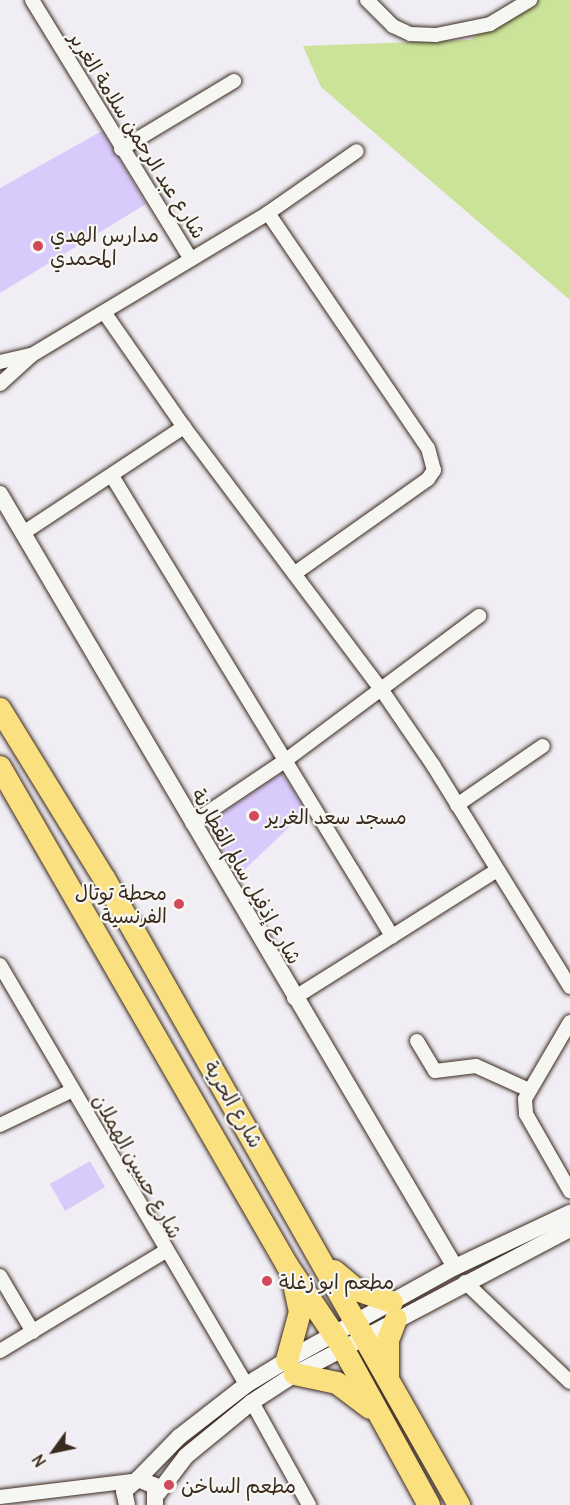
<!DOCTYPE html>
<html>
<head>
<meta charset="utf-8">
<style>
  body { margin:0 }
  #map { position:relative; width:570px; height:1505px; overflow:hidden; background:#f0edf4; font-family:Delius,"Playpen Sans Arabic",sans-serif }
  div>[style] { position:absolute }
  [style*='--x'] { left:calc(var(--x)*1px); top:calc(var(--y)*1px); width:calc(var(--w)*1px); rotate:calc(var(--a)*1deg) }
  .green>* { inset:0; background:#cae399 }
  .building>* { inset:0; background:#d9cafc }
  .roads { filter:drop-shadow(0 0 2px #3b2a1e) drop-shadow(0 0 2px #3b2a1e) }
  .minor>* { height:14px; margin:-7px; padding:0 7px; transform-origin:7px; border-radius:7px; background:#f6f6f2 }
  .tertiary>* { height:16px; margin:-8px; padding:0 8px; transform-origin:8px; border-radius:8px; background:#f6f6f2 }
  .trunk>* { height:22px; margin:-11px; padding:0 11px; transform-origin:11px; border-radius:11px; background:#fbe080 }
  .dots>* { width:16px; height:16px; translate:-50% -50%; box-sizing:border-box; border:3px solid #f6f6f2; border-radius:50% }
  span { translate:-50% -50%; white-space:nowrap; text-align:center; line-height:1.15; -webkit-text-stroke:4.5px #f6f6f2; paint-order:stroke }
  .street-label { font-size:20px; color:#3b2a1e }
  .poi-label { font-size:20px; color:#3b2a1e }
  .left { translate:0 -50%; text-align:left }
  .right { translate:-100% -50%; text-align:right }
  .north { position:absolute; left:24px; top:1421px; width:60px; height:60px; -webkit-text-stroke:4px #f6f6f2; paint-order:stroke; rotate:237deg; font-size:16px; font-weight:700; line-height:24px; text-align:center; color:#3b2a1e }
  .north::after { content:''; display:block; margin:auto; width:21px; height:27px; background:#3b2a1e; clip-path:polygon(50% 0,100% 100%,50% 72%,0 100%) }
</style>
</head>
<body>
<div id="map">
  <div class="green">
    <i style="clip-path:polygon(525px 0,570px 0,570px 300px,321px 87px,303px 46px,470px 40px)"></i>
  </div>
  <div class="building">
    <i style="clip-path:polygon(102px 131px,146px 204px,0 293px,0 188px)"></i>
    <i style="clip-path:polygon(282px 773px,306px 811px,237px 877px,206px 824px)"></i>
    <i style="clip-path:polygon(90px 1161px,105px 1187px,65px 1211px,50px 1184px)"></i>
  </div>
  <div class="roads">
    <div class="minor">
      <i style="--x:32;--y:0;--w:304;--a:58.5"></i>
      <i style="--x:367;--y:0;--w:37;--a:45"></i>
      <i style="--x:393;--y:26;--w:19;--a:25"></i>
      <i style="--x:410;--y:34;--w:26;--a:2"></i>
      <i style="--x:436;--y:35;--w:55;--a:-11.5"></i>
      <i style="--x:490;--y:24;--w:47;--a:-31"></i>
      <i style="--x:121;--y:149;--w:132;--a:-31"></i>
      <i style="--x:268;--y:213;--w:284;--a:55.8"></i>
      <i style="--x:428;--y:448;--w:23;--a:75"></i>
      <i style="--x:434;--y:470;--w:11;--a:124"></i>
      <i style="--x:428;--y:479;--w:164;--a:144.7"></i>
      <i style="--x:104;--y:312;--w:140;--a:55.2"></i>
      <i style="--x:184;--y:427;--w:328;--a:53.1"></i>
      <i style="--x:381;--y:689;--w:92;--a:55.6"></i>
      <i style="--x:433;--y:765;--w:261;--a:58.3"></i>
      <i style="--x:0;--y:362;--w:31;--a:-13"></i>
      <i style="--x:0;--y:384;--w:43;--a:-42.2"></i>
      <i style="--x:32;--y:355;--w:275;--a:-31"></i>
      <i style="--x:268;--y:213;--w:108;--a:-34.9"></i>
      <i style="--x:112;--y:476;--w:539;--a:58.67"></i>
      <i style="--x:23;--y:533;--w:193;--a:-33.4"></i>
      <i style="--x:457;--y:805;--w:104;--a:-34.5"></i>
      <i style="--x:192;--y:823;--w:113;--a:-33.8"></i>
      <i style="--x:286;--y:760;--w:241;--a:-36.7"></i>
      <i style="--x:0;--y:965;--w:487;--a:59.6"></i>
      <i style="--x:294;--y:998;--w:239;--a:-32.2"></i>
      <i style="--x:570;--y:1022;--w:89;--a:120.3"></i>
      <i style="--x:525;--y:1099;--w:15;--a:86"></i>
      <i style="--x:526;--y:1114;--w:89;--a:60.3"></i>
      <i style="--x:417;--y:1041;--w:35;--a:59"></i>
      <i style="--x:435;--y:1071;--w:41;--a:-7"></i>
      <i style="--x:476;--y:1066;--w:56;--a:24.3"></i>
      <i style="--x:0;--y:1125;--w:81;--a:-25.6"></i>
      <i style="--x:0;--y:1276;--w:65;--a:59.5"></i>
      <i style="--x:465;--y:1282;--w:145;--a:43.6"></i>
      <i style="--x:0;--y:1351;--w:192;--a:-31.1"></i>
      <i style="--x:252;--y:1402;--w:118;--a:61"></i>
      <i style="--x:0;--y:1497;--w:133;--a:-6.9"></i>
    </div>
    <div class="tertiary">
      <i style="--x:0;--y:494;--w:897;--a:59.52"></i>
      <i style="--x:138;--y:1479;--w:59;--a:-45.7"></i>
      <i style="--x:179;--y:1437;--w:85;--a:-37.8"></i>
      <i style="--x:246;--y:1385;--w:48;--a:-31.4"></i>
      <i style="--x:287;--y:1360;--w:192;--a:-29"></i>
      <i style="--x:455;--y:1267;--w:127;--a:-25.2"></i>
      <i style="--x:158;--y:1493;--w:46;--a:-52.9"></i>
      <i style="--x:186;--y:1456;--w:85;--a:-39.3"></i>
      <i style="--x:252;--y:1402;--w:51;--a:-33.1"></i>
      <i style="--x:295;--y:1374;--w:311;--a:-27.8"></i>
      <i style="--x:127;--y:1505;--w:14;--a:-102"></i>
      <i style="--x:124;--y:1491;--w:18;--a:-41"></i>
      <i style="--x:138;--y:1479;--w:18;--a:22"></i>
      <i style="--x:155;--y:1486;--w:19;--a:90"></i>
    </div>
    <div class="trunk">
      <i style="--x:0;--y:709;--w:198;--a:58.4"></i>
      <i style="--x:104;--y:878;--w:721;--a:60.48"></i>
      <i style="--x:0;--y:767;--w:575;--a:60.04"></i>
      <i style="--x:287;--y:1265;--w:100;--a:56"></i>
      <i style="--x:343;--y:1348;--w:179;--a:61.3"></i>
      <i style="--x:334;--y:1271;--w:30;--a:40"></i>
      <i style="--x:357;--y:1290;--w:37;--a:19"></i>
      <i style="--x:287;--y:1360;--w:50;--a:-74.8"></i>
      <i style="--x:300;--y:1312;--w:33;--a:-102"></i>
      <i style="--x:295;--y:1374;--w:43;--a:12.1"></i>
      <i style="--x:337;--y:1383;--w:41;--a:37.1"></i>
      <i style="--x:388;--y:1376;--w:36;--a:-90"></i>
      <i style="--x:388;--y:1340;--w:22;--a:-69"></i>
    </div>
  </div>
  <div class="dots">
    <i style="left:38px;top:246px;background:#d1495b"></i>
    <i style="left:254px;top:816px;background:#d1495b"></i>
    <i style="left:179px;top:904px;background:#d1495b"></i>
    <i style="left:267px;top:1281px;background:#d1495b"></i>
    <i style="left:169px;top:1485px;background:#d1495b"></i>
  </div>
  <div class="street-label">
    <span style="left:138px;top:135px;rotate:58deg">شارع عبد الرحمن سلامة الغرير</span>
    <span style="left:247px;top:876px;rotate:60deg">شارع إذفيل سالم القطارنة</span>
    <span style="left:234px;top:1104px;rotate:60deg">شارع الحرية</span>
    <span style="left:138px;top:1166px;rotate:61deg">شارع حسين الهملان</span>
  </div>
  <div class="poi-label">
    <span class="left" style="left:50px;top:246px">مدارس الهدي<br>المحمدي</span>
    <span class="left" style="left:266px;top:816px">مسجد سعد الغرير</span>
    <span class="right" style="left:167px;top:904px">محطة توتال<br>الفرنسية</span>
    <span class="left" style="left:279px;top:1281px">مطعم ابو زغلة</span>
    <span class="left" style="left:181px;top:1485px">مطعم الساخن</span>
  </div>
  <div class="north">N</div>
</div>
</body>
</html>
